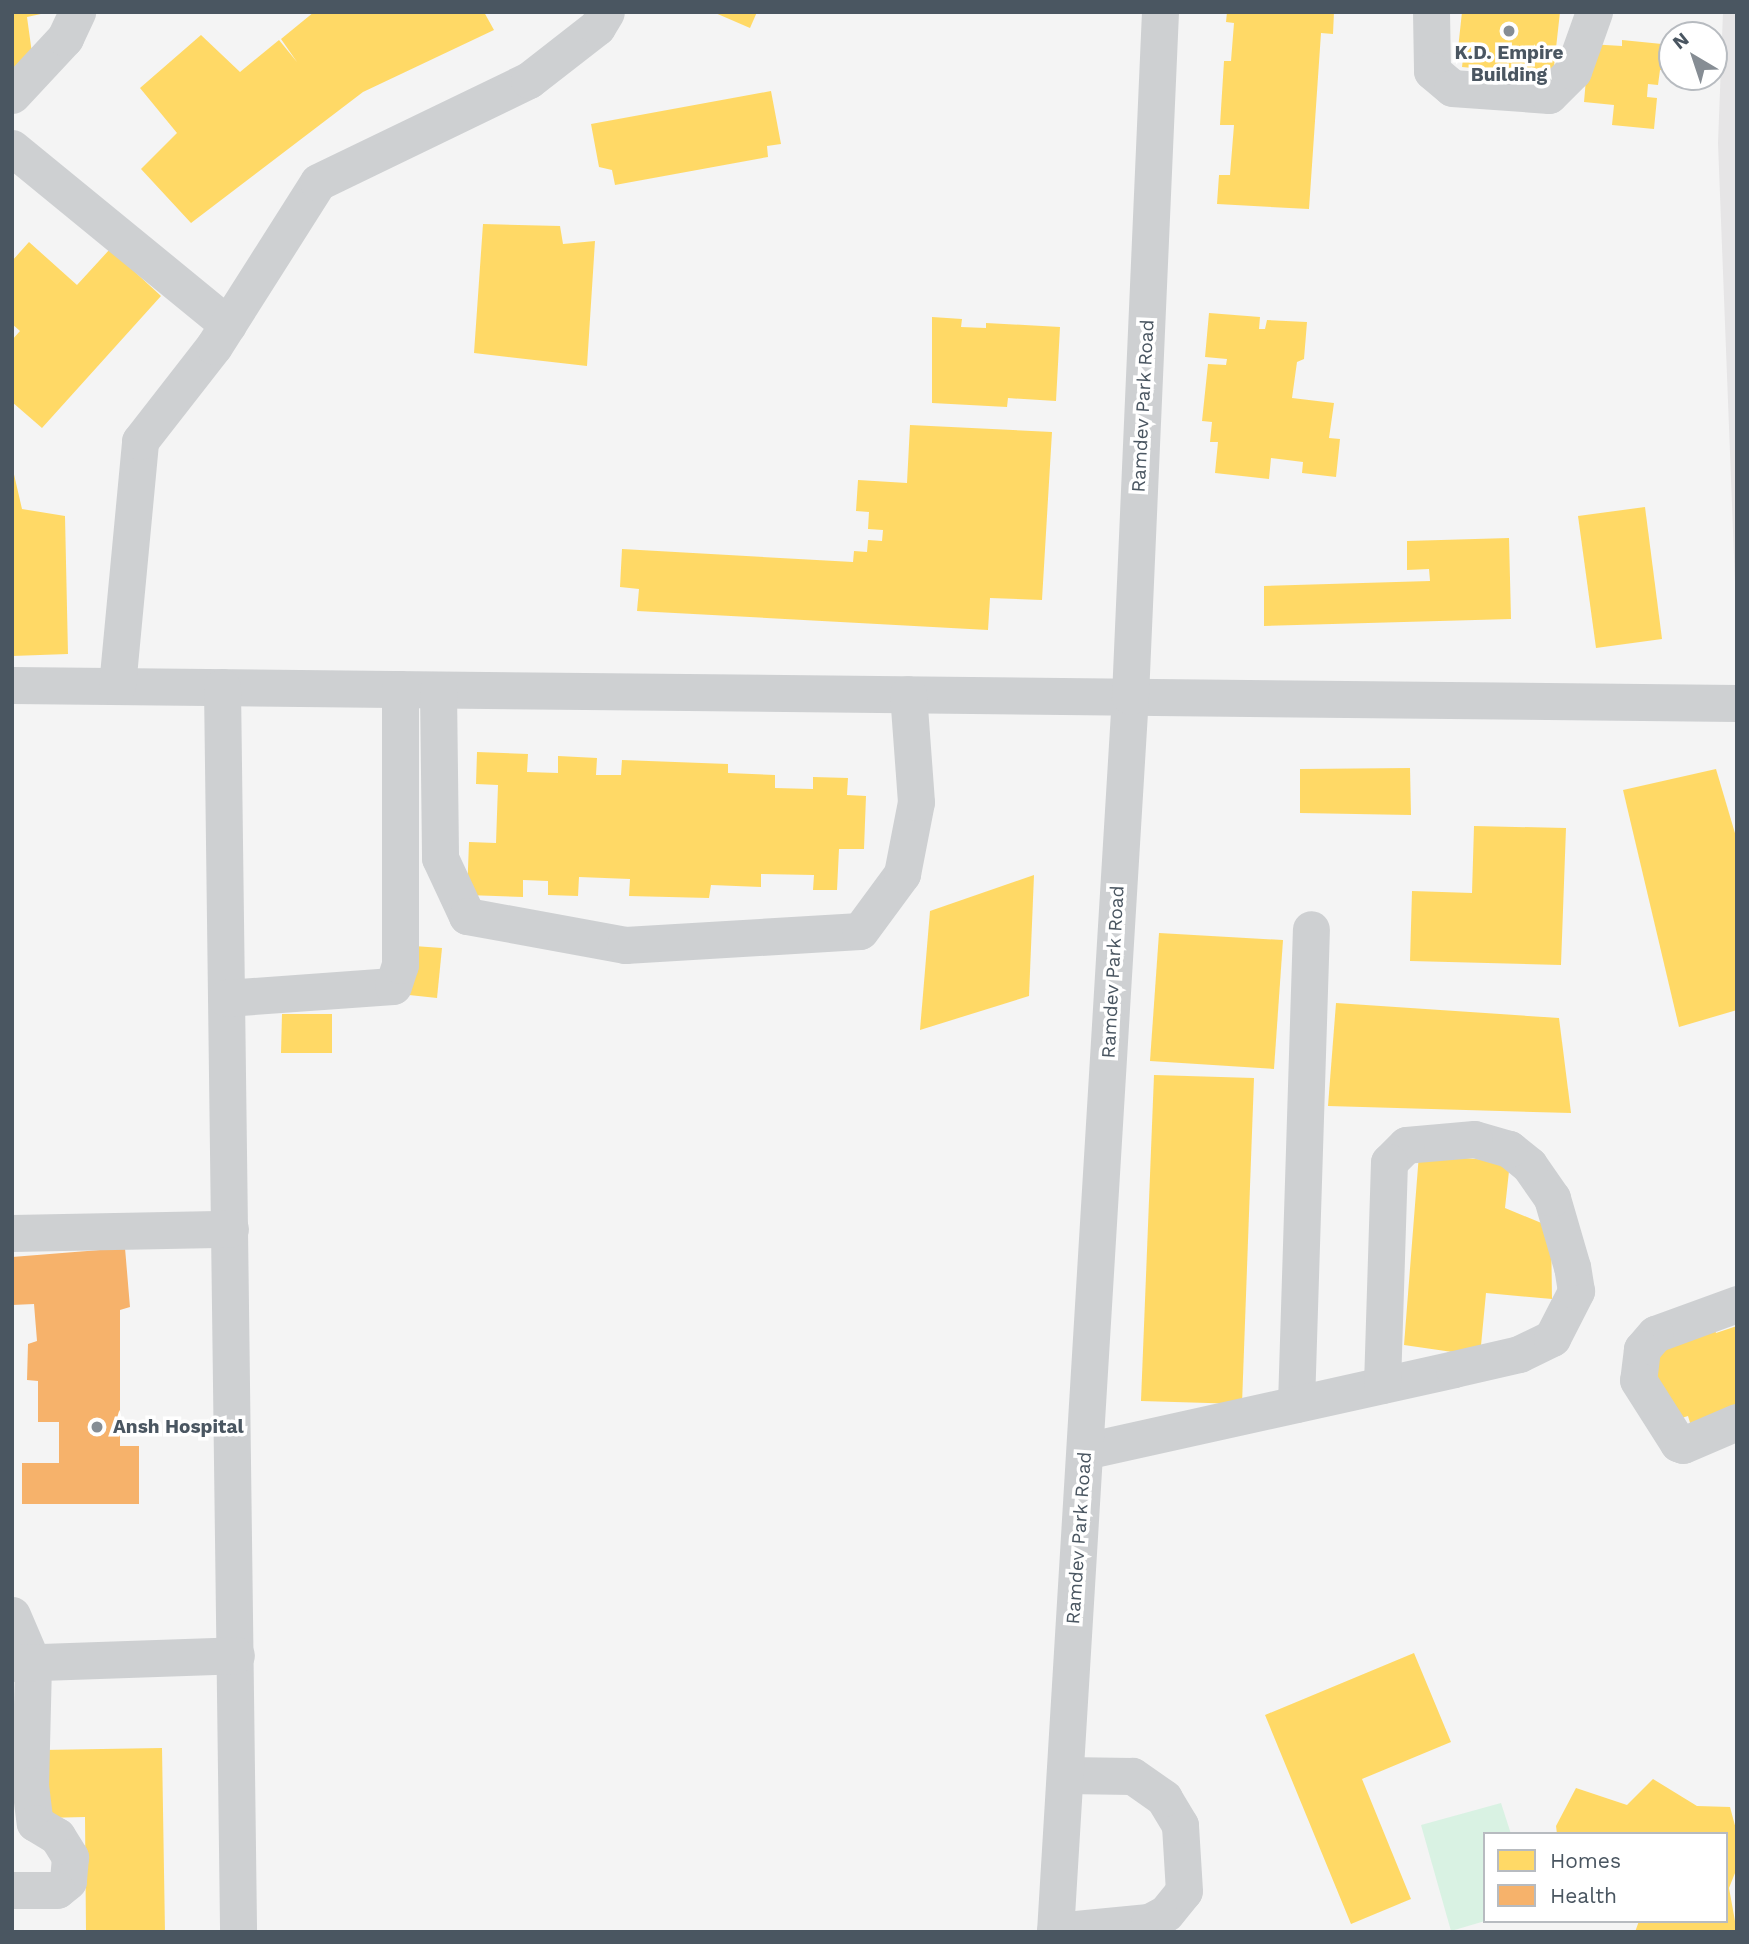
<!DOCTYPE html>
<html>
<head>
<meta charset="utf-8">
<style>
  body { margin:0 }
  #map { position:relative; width:1749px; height:1944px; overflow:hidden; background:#f4f4f4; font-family:"Work Sans",sans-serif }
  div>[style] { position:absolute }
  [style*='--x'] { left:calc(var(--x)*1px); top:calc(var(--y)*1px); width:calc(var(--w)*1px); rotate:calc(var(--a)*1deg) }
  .education>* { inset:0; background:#e6e5e6 }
  .green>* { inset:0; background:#d9f2e3 }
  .homes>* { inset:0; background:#ffd966 }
  .health>* { inset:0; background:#f6b26b }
  .street>* { height:37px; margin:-18.5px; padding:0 18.5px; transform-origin:18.5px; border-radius:18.5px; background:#ced0d2 }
  .dots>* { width:19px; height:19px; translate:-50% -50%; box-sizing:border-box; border:4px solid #fff; border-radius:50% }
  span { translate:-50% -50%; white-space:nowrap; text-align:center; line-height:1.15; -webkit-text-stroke:7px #fff; paint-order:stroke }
  .poi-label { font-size:19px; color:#4a5661; font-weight:700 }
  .left { translate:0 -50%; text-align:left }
  .street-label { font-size:19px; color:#4a5661 }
  .frame { position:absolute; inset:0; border:14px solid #4a5661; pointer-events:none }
  .legend { position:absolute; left:1483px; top:1832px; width:245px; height:91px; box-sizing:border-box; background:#fff; border:2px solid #b7bbc0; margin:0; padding:9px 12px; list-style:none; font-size:21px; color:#4a5661 }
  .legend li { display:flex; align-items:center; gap:14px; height:35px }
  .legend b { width:35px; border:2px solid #b7bbc0 }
  .north { position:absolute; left:1658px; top:21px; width:70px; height:70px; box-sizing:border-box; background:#fff; border:2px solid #b7bbc0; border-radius:50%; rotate:321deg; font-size:19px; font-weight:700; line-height:28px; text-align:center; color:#4a5661 }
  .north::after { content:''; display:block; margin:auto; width:24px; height:32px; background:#868d94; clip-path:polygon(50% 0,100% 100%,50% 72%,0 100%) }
</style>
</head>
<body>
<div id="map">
  <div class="education">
    <i style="clip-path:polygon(1723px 12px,1737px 12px,1737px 634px,1718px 143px)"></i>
  </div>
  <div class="green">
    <i style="clip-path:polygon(1501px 1803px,1511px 1834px,1485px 1834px,1485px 1921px,1451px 1931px,1421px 1825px)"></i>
  </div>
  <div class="homes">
    <i style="clip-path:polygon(12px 12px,50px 12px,27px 17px,34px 68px,12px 71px)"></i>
    <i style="clip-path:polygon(314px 12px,484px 12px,494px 30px,363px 92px,191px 223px,141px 169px,177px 133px,140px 88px,201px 35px,240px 72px,279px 40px,297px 62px,281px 39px)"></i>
    <i style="clip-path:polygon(713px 12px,757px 12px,750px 28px)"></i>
    <i style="clip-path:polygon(1227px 12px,1334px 12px,1333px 34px,1321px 33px,1309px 209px,1217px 204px,1219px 175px,1230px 175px,1234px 125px,1220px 125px,1224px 61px,1231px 61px,1234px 23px,1226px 22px)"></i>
    <i style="clip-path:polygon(1462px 12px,1560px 12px,1553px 75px,1462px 67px,1464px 50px,1458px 49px)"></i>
    <i style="clip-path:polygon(1622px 40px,1672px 45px,1672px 71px,1660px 70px,1658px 85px,1648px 84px,1647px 97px,1657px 98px,1654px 129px,1612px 125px,1614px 105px,1584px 102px,1589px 44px,1622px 46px)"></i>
    <i style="clip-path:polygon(771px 91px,781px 144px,767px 146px,768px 157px,615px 185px,612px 170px,599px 167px,591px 124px)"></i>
    <i style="clip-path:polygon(483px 224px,560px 226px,563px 244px,595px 241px,587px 366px,474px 353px)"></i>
    <i style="clip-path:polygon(29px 242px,77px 285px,110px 249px,161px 296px,42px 428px,12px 402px,12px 340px,20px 331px,12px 324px,12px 261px)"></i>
    <i style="clip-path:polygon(1209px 313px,1260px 317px,1259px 329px,1265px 329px,1267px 320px,1307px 322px,1304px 359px,1297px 362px,1292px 398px,1334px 403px,1329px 438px,1340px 439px,1336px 477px,1302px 473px,1303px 462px,1271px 458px,1269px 479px,1215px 473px,1218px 442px,1210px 442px,1212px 422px,1202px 421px,1208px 364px,1226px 365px,1227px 359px,1205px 357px)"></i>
    <i style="clip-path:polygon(932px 317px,962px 319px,961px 327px,986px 328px,986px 323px,1060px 327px,1056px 401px,1008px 398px,1007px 407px,932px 403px)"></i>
    <i style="clip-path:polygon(910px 425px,1052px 432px,1042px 600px,990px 598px,988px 630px,637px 611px,639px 589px,620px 587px,622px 549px,853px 562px,854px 551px,867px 552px,868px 540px,882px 541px,883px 530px,868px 529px,869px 512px,856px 511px,858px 480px,907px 483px)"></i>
    <i style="clip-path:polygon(13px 470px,22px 509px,65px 516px,68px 654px,12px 656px)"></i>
    <i style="clip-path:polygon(1645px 507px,1662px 639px,1596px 648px,1578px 516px)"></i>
    <i style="clip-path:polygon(1509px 538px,1511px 619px,1264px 626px,1264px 586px,1430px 581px,1429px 569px,1407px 570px,1407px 541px)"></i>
    <i style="clip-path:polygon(477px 752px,528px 754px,527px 772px,558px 773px,558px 756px,597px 758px,596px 775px,621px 775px,622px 760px,728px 764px,728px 773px,775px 775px,775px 788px,813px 789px,813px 777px,848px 778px,847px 795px,866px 796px,864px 849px,839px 849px,837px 890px,813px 890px,814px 875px,761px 874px,761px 887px,711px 885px,709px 898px,629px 896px,630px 879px,579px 877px,578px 896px,548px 895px,548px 881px,523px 880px,523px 897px,467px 895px,469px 842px,496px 843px,498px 785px,476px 784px)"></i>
    <i style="clip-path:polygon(1410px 768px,1411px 815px,1300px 813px,1300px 769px)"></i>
    <i style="clip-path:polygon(1716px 769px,1737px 840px,1737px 1010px,1679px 1027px,1623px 790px)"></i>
    <i style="clip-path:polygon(1474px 826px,1566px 828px,1561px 965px,1410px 961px,1412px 891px,1472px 893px)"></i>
    <i style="clip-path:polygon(1034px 875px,1029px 996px,920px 1030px,930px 911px)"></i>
    <i style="clip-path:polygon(1159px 933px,1283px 940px,1274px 1069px,1150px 1061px)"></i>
    <i style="clip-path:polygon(414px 946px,442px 948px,437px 998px,409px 995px)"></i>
    <i style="clip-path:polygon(1336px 1003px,1559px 1018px,1571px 1113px,1328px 1106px)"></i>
    <i style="clip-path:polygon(282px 1014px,332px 1014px,332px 1053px,281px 1053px)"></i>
    <i style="clip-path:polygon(1154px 1075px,1254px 1078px,1242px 1404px,1141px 1401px)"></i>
    <i style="clip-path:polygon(1419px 1154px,1510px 1162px,1505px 1208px,1551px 1227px,1552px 1299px,1486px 1293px,1480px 1356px,1404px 1345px)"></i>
    <i style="clip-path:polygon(1712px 1320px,1716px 1333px,1737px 1326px,1737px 1417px,1693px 1433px,1688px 1416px,1669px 1422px,1649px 1350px)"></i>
    <i style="clip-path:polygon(1414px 1653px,1451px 1742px,1362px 1779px,1411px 1899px,1351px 1924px,1265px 1715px)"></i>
    <i style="clip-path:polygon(162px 1748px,165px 1932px,86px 1932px,85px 1817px,44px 1818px,42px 1750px)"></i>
    <i style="clip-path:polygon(1653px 1779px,1697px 1806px,1730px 1807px,1737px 1833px,1737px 1868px,1729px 1888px,1737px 1932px,1635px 1932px,1639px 1921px,1726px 1921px,1726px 1834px,1557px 1834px,1556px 1826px,1576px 1788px,1627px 1805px)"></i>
  </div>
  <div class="health">
    <i style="clip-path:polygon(125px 1248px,130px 1307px,120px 1310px,120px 1446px,139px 1446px,139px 1504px,22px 1504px,22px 1463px,59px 1463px,59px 1422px,38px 1422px,38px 1381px,27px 1380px,28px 1344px,37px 1341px,34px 1304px,12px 1305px,12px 1257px)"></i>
  </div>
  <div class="street">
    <i style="--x:1431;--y:12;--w:59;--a:89"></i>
    <i style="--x:1432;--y:71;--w:26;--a:40"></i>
    <i style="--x:1452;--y:88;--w:97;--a:4.1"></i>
    <i style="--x:1549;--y:95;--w:34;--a:-45"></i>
    <i style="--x:1573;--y:71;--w:63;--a:-70.4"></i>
    <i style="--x:12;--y:95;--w:78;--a:-47.1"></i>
    <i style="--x:65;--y:38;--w:29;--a:-65"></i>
    <i style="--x:12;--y:148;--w:279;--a:39.3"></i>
    <i style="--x:12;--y:685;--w:1725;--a:0.6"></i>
    <i style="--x:117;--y:686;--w:246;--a:-84.6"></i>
    <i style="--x:140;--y:441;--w:120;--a:-52.1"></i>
    <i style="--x:214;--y:346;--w:194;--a:-57.6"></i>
    <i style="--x:318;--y:182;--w:234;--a:-25.8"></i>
    <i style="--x:529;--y:80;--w:86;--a:-37.9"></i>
    <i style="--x:597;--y:27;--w:17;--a:-59"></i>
    <i style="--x:222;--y:687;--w:1245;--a:89.26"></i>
    <i style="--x:438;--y:690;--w:168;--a:89.3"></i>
    <i style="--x:440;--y:858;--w:64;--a:65"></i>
    <i style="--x:467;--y:916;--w:161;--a:10.4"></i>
    <i style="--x:625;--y:945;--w:235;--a:-3.4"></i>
    <i style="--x:860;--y:931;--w:71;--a:-53.6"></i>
    <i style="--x:902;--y:874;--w:73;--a:-79"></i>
    <i style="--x:916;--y:802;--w:108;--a:-94.2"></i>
    <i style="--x:226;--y:998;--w:167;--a:-4.1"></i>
    <i style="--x:393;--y:986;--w:22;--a:-72"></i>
    <i style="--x:400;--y:965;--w:276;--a:-90"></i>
    <i style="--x:12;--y:1233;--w:218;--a:-1.1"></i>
    <i style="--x:1737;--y:1304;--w:87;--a:159.9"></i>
    <i style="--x:1655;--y:1334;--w:20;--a:131"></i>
    <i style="--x:1642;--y:1349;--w:31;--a:97"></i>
    <i style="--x:1638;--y:1380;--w:75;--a:57.6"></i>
    <i style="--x:1678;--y:1443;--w:5;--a:22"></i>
    <i style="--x:1683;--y:1445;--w:59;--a:-23.1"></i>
    <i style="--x:1296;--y:1404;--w:475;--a:-88.2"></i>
    <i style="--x:1085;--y:1451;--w:378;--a:-12.5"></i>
    <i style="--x:1454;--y:1369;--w:67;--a:-13"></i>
    <i style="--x:1519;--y:1354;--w:37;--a:-26"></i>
    <i style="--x:1552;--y:1338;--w:53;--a:-62.9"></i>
    <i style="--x:1576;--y:1291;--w:24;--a:-99"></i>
    <i style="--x:1572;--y:1267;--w:72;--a:-106.2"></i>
    <i style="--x:1552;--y:1198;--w:40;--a:-124.9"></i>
    <i style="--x:1529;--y:1165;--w:26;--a:-141"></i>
    <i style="--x:1509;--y:1149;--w:36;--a:-164"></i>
    <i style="--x:1474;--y:1139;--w:68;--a:175"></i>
    <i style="--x:1406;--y:1145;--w:24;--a:135"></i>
    <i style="--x:1389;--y:1162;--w:223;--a:91.8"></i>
    <i style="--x:12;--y:1615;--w:53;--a:66.8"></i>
    <i style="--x:33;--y:1664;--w:121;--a:91.4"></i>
    <i style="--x:30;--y:1785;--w:38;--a:83"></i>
    <i style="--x:35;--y:1823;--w:26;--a:31"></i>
    <i style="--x:57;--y:1836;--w:25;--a:58"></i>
    <i style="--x:70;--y:1857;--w:24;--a:95"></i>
    <i style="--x:68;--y:1881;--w:14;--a:141"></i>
    <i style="--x:57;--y:1890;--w:45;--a:180"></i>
    <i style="--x:12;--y:1663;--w:224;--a:-2"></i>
    <i style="--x:1055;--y:1931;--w:94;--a:-5.5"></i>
    <i style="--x:1149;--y:1922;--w:19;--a:-28"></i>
    <i style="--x:1166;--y:1913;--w:28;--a:-51"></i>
    <i style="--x:1184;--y:1891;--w:66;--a:-93.5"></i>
    <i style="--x:1180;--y:1825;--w:31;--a:-121"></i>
    <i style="--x:1164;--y:1798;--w:39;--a:-145"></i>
    <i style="--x:1132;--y:1776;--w:67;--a:-179.1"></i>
    <i style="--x:1055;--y:1932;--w:1238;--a:-86.53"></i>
    <i style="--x:1130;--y:696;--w:685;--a:-87.49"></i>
  </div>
  <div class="dots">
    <i style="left:1509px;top:31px;background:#868d94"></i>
    <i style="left:97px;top:1427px;background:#868d94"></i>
  </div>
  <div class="poi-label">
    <span style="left:1509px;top:64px">K.D. Empire<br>Building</span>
    <span class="left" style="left:113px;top:1427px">Ansh Hospital</span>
  </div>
  <div class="street-label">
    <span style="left:1143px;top:406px;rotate:-87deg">Ramdev Park Road</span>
    <span style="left:1113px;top:972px;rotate:-87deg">Ramdev Park Road</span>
    <span style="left:1079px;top:1538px;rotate:-86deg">Ramdev Park Road</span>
  </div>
  <div class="frame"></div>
  <ul class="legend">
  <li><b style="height:19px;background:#ffd966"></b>Homes</li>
  <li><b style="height:19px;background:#f6b26b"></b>Health</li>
  </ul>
  <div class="north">N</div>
</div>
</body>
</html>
